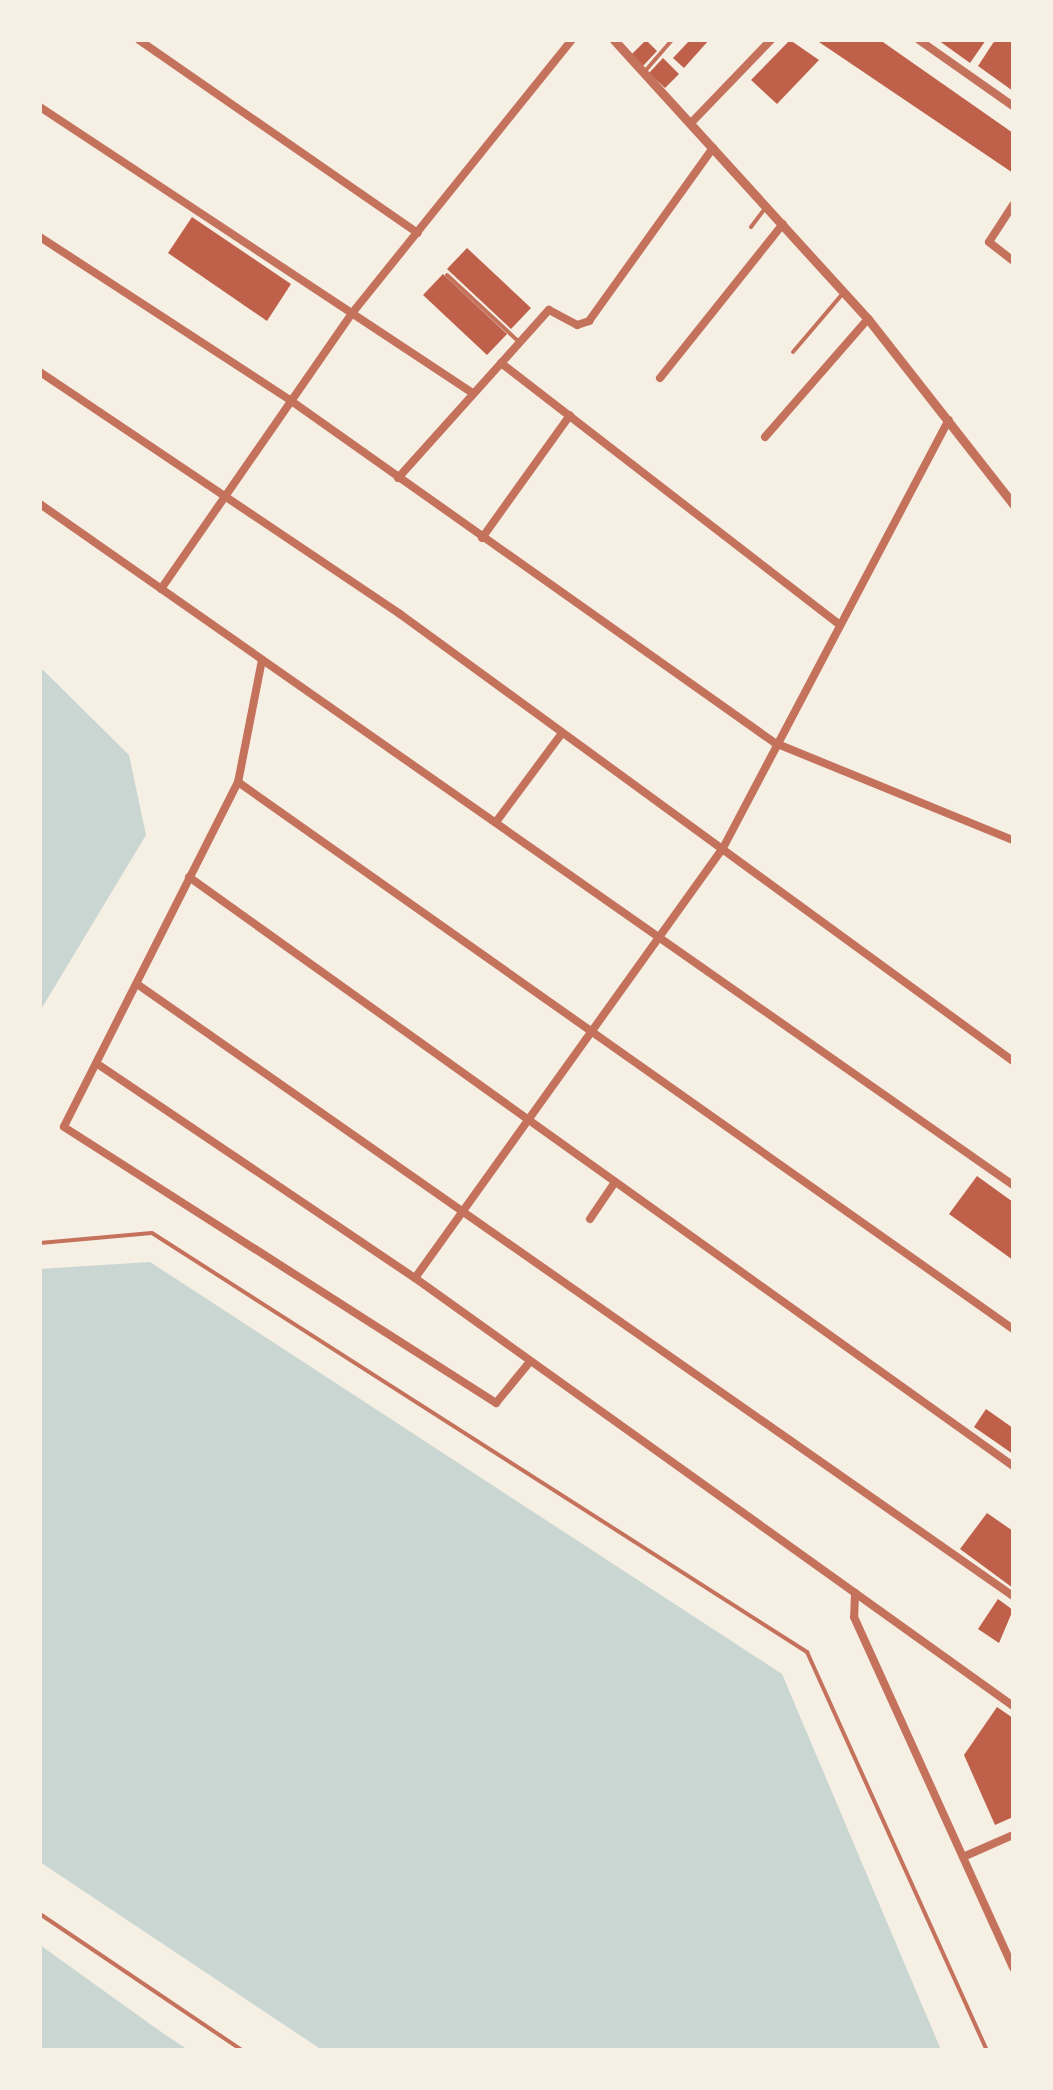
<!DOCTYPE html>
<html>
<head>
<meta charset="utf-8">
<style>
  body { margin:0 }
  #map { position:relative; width:1053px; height:2090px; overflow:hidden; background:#f6efe4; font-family:"Playfair Display",serif }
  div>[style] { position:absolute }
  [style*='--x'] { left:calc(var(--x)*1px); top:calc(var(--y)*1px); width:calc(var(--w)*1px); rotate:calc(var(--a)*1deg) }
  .water>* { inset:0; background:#c9d6d2 }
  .building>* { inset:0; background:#bf614a }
  .service>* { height:4px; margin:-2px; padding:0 2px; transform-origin:2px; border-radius:2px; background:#c5725c }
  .minor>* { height:8px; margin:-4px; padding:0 4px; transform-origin:4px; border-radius:4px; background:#c5725c }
  .tertiary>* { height:9px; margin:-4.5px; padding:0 4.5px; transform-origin:4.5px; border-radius:4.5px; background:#c5725c }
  span { translate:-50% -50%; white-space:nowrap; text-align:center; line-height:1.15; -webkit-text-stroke:9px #f6efe4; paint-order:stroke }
  .frame { position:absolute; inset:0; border:42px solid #f6efe4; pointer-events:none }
</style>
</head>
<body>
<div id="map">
  <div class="water">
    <i style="clip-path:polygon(40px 667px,129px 755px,146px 835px,40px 1011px)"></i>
    <i style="clip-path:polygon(150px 1262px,782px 1674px,941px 2050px,322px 2050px,40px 1862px,40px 1269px)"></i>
    <i style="clip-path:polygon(40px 1945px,157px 2029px,188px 2050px,40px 2050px)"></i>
  </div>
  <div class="building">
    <i style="clip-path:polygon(646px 40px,657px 51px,642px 67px,631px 55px)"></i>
    <i style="clip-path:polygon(690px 40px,709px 40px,684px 68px,673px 58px)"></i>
    <i style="clip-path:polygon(790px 40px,819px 60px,777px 104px,751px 80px)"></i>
    <i style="clip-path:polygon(816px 40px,880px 40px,1013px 133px,1013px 173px)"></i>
    <i style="clip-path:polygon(938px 40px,986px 40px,970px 63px)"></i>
    <i style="clip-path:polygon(995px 40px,1013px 40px,1013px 91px,978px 66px)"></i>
    <i style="clip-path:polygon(663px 58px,679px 74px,665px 88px,649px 73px)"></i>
    <i style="clip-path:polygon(192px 217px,291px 284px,267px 321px,168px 253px)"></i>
    <i style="clip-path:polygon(467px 248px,531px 308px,511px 329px,447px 269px)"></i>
    <i style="clip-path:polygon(443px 274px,507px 334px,487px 355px,423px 295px)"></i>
    <i style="clip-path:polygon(977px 1176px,1013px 1202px,1013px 1260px,949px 1214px)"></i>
    <i style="clip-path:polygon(986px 1409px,1013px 1428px,1013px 1454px,974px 1427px)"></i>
    <i style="clip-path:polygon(987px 1513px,1013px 1531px,1013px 1588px,960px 1549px)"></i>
    <i style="clip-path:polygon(998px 1599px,1013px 1610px,999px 1643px,978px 1629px)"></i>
    <i style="clip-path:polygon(997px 1707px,1013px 1718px,1013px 1817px,995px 1825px,964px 1755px)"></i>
  </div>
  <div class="service">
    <i style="--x:646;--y:70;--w:40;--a:-49"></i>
    <i style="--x:751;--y:227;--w:21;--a:-53"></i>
    <i style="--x:447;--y:275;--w:96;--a:42.9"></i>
    <i style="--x:793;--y:352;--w:79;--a:-49.6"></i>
    <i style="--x:40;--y:1243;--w:112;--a:-5.1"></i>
    <i style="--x:152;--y:1233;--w:778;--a:32.61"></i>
    <i style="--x:807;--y:1652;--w:437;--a:65.7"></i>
    <i style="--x:40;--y:1914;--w:244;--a:34"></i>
  </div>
  <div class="minor">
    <i style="--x:139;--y:40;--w:339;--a:34.7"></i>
    <i style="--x:919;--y:40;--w:115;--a:35.1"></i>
    <i style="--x:40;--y:107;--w:517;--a:33.47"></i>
    <i style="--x:691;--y:123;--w:115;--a:-46.1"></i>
    <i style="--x:1013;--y:205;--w:44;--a:123"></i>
    <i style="--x:989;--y:242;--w:31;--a:38"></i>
    <i style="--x:40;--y:237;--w:298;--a:33.1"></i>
    <i style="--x:290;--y:400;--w:594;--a:35.27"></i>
    <i style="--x:775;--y:743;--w:257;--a:22.2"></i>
    <i style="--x:501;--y:363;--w:426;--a:37.7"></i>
    <i style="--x:40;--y:372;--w:434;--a:33.9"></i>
    <i style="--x:400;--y:614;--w:759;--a:36.1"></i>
    <i style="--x:660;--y:378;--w:197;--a:-51.4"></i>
    <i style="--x:765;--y:437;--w:157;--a:-48.9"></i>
    <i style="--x:398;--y:478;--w:226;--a:-48.1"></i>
    <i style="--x:549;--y:310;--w:32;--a:28"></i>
    <i style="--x:577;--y:325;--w:13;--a:-18"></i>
    <i style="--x:589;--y:321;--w:213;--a:-54.4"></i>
    <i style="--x:40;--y:504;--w:1188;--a:34.99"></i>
    <i style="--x:482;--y:538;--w:151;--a:-54.4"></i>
    <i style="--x:161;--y:589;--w:337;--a:-55.3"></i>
    <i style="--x:353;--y:312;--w:349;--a:-51.2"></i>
    <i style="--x:262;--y:660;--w:124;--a:101.1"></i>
    <i style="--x:238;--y:782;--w:386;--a:116.8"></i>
    <i style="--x:64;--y:1127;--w:513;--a:32.57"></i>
    <i style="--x:496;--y:1403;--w:50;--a:-50.6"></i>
    <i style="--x:238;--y:782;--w:949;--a:35.21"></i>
    <i style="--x:496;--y:822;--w:111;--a:-53.4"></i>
    <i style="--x:189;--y:877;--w:1013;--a:35.56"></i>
    <i style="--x:137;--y:984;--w:1069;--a:34.94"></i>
    <i style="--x:99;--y:1065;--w:381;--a:34"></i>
    <i style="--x:415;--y:1278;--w:735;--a:35.59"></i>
    <i style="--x:590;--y:1219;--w:41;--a:-55.9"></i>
    <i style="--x:415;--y:1278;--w:529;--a:-54.39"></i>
    <i style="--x:723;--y:848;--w:484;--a:-62.2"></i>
    <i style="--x:855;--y:1593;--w:24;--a:92"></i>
    <i style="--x:854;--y:1617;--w:385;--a:65.6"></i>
    <i style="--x:963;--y:1857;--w:55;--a:-23.7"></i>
  </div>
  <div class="tertiary">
    <i style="--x:614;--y:40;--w:377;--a:47.7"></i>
    <i style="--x:868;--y:319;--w:235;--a:51.9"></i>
  </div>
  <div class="frame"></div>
</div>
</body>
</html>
